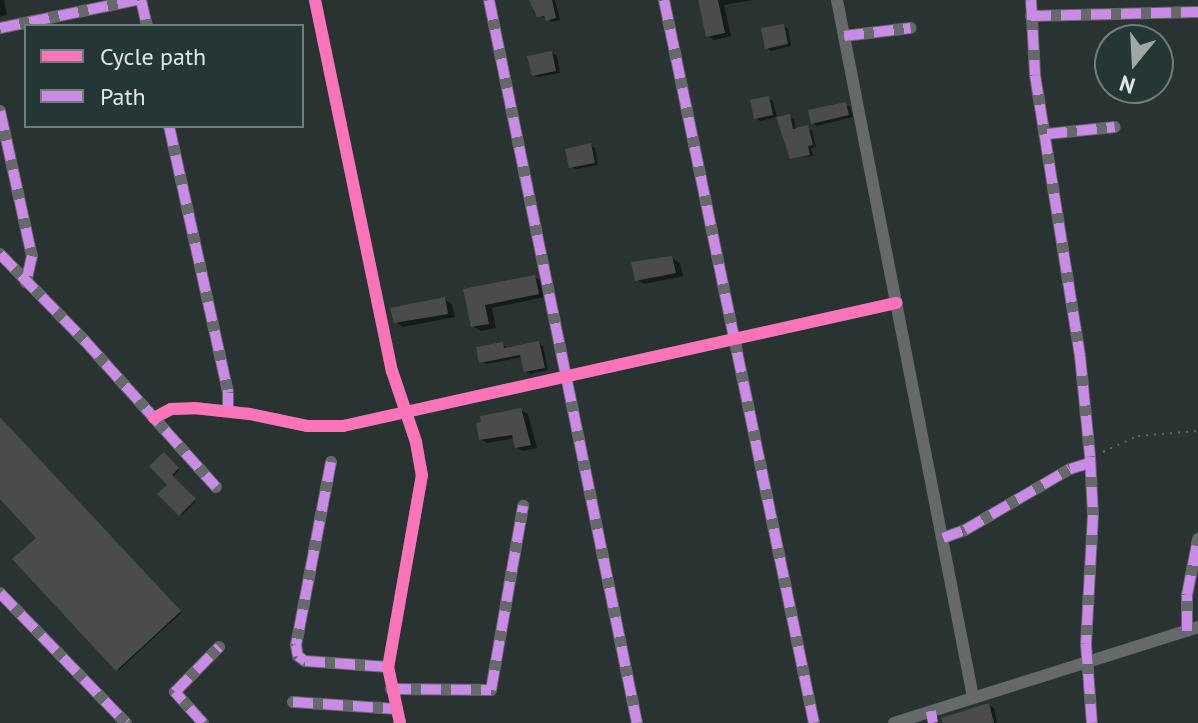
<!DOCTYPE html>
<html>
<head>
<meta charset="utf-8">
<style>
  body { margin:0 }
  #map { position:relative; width:1198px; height:723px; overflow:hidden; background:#293332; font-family:"PT Sans",sans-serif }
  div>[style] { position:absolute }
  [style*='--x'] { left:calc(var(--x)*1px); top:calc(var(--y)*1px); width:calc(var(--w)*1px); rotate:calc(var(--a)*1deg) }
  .shadow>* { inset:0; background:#0007 }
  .building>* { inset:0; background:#4a4c4c }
  .path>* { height:2px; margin-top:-1px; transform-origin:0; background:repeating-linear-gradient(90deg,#616666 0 2px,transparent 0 8px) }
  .minor>* { height:12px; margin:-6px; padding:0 6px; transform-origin:6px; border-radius:6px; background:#656969 }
  .quiet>* { height:10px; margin-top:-5px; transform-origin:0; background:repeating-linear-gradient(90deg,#ca8be6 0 20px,transparent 0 30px) }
  .cycleway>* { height:12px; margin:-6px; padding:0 6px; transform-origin:6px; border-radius:6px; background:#fb73b8 }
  span { translate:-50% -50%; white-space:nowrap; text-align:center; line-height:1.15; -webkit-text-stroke:7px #253735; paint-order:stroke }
  .legend { position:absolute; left:24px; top:24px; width:280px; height:104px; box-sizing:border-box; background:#253735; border:2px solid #6f7e7c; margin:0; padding:10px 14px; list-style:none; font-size:24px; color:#dde8e6 }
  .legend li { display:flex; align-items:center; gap:16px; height:40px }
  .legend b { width:40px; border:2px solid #6f7e7c }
  .north { position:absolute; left:1094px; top:24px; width:80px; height:80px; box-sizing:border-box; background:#253735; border:2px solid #6f7e7c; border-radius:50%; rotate:198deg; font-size:22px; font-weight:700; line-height:32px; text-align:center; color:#dde8e6 }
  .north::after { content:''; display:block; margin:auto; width:28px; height:36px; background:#9ea9a7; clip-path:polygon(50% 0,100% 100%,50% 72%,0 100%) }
</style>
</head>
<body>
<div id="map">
  <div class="shadow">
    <i style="clip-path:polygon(0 0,4px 0,7px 15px,0 17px)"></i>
    <i style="clip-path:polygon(531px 0,555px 0,560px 20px,552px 22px,534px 13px)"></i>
    <i style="clip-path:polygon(699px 0,753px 0,724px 5px,731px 36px,714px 40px,708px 36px)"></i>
    <i style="clip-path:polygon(784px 26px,788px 29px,791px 46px,771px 51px,767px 48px)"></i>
    <i style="clip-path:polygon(552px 53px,557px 56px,560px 73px,538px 77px,533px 75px)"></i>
    <i style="clip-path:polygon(769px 99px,773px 101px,777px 117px,760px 121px,756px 118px)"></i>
    <i style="clip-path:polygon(845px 104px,850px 107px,853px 117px,817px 126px,813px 123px)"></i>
    <i style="clip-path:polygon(789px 116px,794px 119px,796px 130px,812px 130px,816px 147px,811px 148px,813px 156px,791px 158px)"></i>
    <i style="clip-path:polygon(590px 145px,595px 148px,598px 165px,576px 169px,571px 167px)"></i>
    <i style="clip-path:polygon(672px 258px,680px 263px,683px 276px,645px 284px,637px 280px)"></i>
    <i style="clip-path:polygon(534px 277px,542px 281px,545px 297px,492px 308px,496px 328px,481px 331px,473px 326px,465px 291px)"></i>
    <i style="clip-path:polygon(444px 299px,452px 304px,455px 317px,403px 327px,396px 322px)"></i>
    <i style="clip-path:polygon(539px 343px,543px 346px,548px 370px,530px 374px,525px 371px,523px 357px,486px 364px,481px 361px,503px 345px,507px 347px)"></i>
    <i style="clip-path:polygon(521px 410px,528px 414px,537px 448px,523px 451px,516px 447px,515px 438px,487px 443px,481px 439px)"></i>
    <i style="clip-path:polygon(0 419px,181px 613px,119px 670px,38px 538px,0 496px)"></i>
    <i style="clip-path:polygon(166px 455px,179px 470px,172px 477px,196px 501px,182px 515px,170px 485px)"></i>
    <i style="clip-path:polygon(989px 705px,994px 708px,997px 723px,945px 723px)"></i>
  </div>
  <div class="building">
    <i style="clip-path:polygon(529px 0,552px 0,556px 18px,546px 21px,544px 16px,537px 17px)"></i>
    <i style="clip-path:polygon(698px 0,718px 0,725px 33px,706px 37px)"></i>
    <i style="clip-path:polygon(784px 24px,788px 44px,765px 49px,761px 28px)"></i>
    <i style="clip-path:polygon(552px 51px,556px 71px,532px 76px,527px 56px)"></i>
    <i style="clip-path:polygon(769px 96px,773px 115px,754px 119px,750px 100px)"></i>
    <i style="clip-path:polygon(846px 102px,849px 115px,811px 124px,808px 110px)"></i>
    <i style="clip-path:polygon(790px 114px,793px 129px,808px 125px,813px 145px,808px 146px,810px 155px,790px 159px,776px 117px)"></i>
    <i style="clip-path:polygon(591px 143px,595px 163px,569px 168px,565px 149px)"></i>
    <i style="clip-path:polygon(672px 256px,676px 273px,635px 281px,631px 262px)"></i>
    <i style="clip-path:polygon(535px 275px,539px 294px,485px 305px,489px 324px,471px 327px,463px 289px)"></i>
    <i style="clip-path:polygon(445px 297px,448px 314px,394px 323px,390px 308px)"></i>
    <i style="clip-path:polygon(539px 341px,545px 368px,524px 372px,520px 355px,479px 363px,476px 347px,503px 342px,504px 348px)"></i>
    <i style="clip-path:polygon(521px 408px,531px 445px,515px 448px,512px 435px,479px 440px,476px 423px,481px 422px,480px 416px)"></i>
    <i style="clip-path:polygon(0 417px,181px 611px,116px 671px,12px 559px,36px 538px,0 499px)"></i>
    <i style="clip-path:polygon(164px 452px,179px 468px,172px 475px,196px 499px,179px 516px,157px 494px,167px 485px,149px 466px)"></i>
    <i style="clip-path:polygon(989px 703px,994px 723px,943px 723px,941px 718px)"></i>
  </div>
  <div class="path">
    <i style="--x:1103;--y:452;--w:38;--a:-25"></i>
    <i style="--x:1138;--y:436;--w:60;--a:-4.8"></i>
  </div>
  <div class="minor">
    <i style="--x:141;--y:0;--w:27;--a:77"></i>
    <i style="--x:315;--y:0;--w:379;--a:78.3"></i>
    <i style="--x:392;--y:371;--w:75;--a:71.3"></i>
    <i style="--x:416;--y:442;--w:34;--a:80"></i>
    <i style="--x:422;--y:475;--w:195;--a:100"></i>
    <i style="--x:388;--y:667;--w:57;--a:77.9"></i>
    <i style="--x:489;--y:0;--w:738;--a:78.43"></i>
    <i style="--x:664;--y:0;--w:738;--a:78.28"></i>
    <i style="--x:837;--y:0;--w:710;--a:78.96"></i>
    <i style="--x:1031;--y:0;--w:75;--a:86.9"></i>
    <i style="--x:1035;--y:75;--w:285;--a:80.9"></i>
    <i style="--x:1080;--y:356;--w:101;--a:84.3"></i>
    <i style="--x:1090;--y:457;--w:58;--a:87"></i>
    <i style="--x:1093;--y:515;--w:129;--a:93.1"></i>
    <i style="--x:1086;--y:644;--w:79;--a:85.7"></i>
    <i style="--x:1031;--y:16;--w:167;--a:-1.4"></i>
    <i style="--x:0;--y:28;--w:140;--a:-11.6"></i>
    <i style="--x:844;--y:36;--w:67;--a:-6.8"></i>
    <i style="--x:0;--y:111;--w:148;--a:77.6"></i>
    <i style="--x:32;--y:256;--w:27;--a:103"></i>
    <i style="--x:169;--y:126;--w:273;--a:77.5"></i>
    <i style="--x:228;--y:393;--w:18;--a:90"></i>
    <i style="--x:1047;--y:134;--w:68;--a:-5.9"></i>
    <i style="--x:0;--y:254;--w:122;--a:45.7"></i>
    <i style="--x:85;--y:341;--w:196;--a:48.1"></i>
    <i style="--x:154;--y:418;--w:19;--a:-28"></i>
    <i style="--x:171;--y:409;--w:23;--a:-2"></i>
    <i style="--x:194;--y:408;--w:56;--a:6.1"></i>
    <i style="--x:250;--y:414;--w:58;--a:11.9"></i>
    <i style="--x:307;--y:426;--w:36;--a:0"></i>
    <i style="--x:343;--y:426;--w:567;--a:-12.54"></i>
    <i style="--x:331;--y:462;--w:186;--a:100.8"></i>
    <i style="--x:296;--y:645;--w:11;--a:80"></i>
    <i style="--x:298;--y:656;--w:9;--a:36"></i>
    <i style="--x:305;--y:661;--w:83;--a:4.1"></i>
    <i style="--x:943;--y:538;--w:23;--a:-20"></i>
    <i style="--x:965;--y:530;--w:121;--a:-30.2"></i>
    <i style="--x:1070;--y:469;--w:21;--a:-17"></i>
    <i style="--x:0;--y:593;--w:181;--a:45.9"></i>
    <i style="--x:1187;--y:631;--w:36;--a:-90"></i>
    <i style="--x:1187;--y:595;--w:57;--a:-78.9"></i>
    <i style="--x:391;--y:689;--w:100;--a:0.6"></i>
    <i style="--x:491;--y:690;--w:187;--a:-80.1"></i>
    <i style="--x:293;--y:702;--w:104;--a:3.9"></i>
    <i style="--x:203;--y:723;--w:42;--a:-132.1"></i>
    <i style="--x:175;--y:692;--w:63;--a:-45.6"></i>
    <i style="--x:894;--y:723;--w:319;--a:-17.5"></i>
  </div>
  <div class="quiet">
    <i style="--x:141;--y:0;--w:27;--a:77"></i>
    <i style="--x:489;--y:0;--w:738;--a:78.43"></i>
    <i style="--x:664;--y:0;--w:738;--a:78.28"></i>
    <i style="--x:1031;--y:0;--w:75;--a:86.9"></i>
    <i style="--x:1035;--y:75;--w:285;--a:80.9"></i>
    <i style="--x:1080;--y:356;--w:101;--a:84.3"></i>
    <i style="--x:1090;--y:457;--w:58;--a:87"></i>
    <i style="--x:1093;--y:515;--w:129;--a:93.1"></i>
    <i style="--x:1086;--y:644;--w:79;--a:85.7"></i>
    <i style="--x:1031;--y:16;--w:167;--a:-1.4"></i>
    <i style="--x:0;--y:28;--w:140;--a:-11.6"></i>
    <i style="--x:844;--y:36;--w:67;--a:-6.8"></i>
    <i style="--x:0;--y:111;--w:148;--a:77.6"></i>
    <i style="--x:32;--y:256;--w:27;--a:103"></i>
    <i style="--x:169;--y:126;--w:273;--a:77.5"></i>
    <i style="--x:228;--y:393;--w:18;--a:90"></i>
    <i style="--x:1047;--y:134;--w:68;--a:-5.9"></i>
    <i style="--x:0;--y:254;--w:122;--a:45.7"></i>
    <i style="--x:85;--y:341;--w:196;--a:48.1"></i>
    <i style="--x:331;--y:462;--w:186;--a:100.8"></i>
    <i style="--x:296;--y:645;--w:11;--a:80"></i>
    <i style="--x:298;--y:656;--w:9;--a:36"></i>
    <i style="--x:305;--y:661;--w:83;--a:4.1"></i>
    <i style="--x:943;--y:538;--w:23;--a:-20"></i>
    <i style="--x:965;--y:530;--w:121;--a:-30.2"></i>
    <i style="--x:1070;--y:469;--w:21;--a:-17"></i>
    <i style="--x:0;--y:593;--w:181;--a:45.9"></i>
    <i style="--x:1187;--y:631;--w:36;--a:-90"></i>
    <i style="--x:1187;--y:595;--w:57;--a:-78.9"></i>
    <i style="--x:391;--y:689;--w:100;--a:0.6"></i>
    <i style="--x:491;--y:690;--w:187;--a:-80.1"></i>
    <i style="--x:293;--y:702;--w:104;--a:3.9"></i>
    <i style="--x:931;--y:711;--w:12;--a:81"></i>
    <i style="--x:203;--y:723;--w:42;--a:-132.1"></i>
    <i style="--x:175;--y:692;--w:63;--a:-45.6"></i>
  </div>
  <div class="cycleway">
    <i style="--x:315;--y:0;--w:379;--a:78.3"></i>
    <i style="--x:392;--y:371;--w:75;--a:71.3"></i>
    <i style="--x:416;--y:442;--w:34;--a:80"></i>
    <i style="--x:422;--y:475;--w:195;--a:100"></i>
    <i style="--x:388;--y:667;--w:57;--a:77.9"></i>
    <i style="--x:154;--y:418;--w:19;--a:-28"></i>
    <i style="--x:171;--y:409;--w:23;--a:-2"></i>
    <i style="--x:194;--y:408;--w:56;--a:6.1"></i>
    <i style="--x:250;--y:414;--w:58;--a:11.9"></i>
    <i style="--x:307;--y:426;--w:36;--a:0"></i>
    <i style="--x:343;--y:426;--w:567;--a:-12.54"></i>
  </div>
  <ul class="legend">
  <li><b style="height:10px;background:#fb73b8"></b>Cycle path</li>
  <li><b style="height:10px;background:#ca8be6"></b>Path</li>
  </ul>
  <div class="north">N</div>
</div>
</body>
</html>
